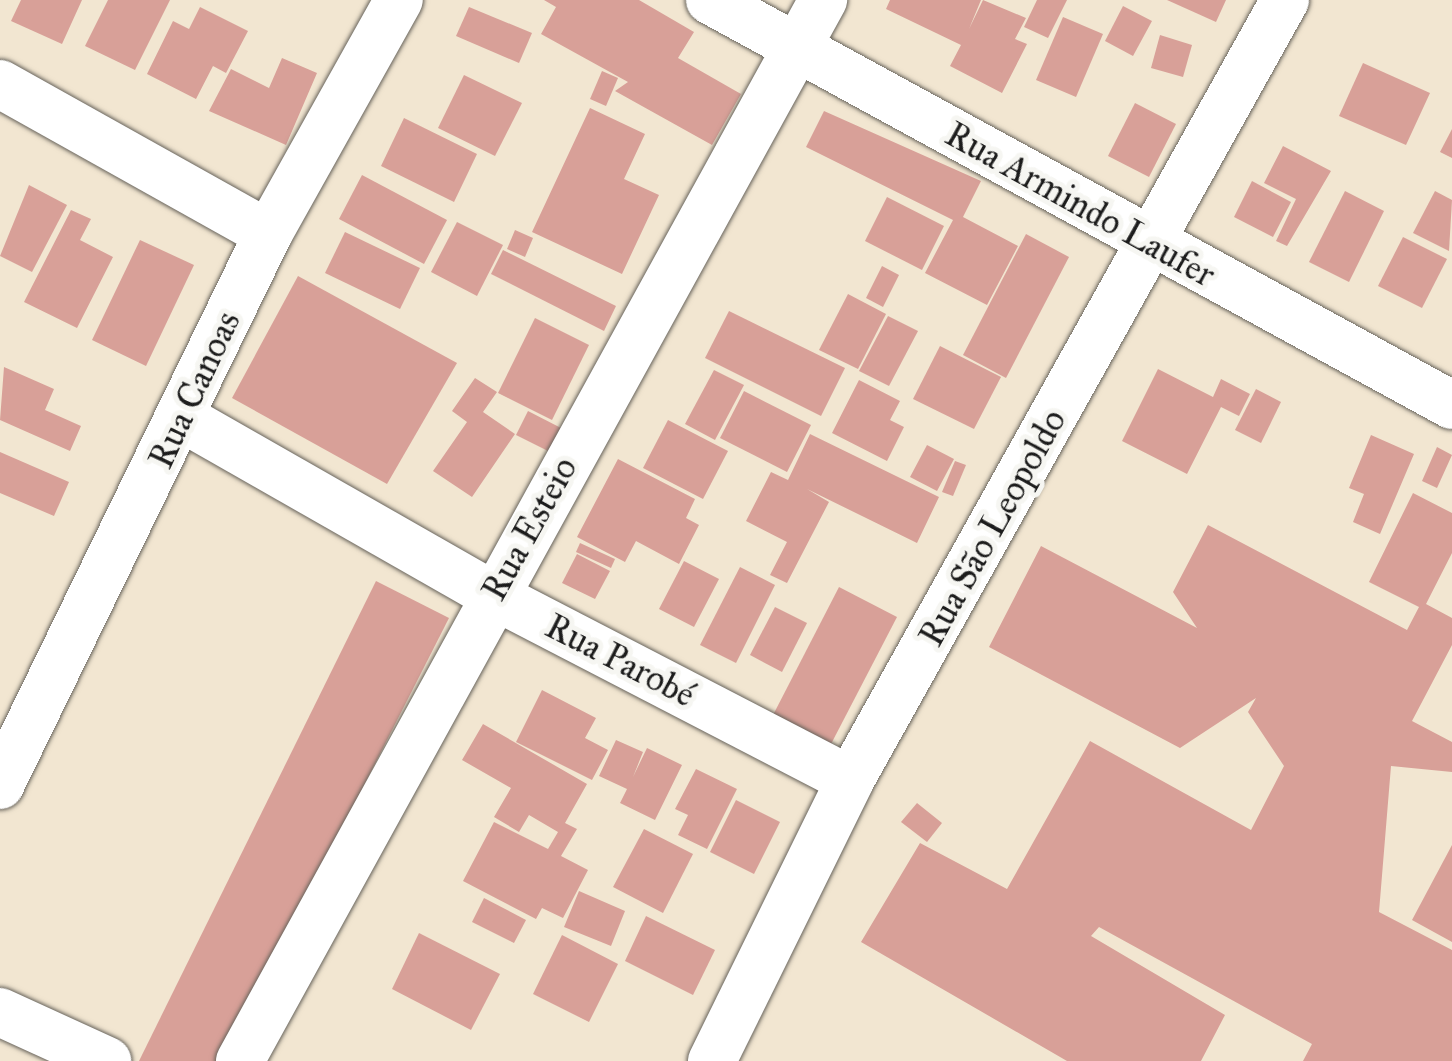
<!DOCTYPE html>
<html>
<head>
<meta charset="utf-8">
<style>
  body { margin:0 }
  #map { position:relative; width:1452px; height:1061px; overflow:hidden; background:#f2e6d1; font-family:"IM FELL Great Primer",serif }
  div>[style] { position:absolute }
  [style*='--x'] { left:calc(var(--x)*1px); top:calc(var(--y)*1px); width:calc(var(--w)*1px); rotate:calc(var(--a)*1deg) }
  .building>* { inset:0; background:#d8a098 }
  .roads { filter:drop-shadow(0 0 2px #67635b) drop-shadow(0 0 2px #67635b) }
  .minor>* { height:48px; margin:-24px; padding:0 24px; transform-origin:24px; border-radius:24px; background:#fff }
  span { translate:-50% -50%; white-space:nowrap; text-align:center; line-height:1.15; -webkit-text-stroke:10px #f6f6f2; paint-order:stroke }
  .street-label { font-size:35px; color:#1c1c1c }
</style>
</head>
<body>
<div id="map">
  <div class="building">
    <i style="clip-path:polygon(21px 0,82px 0,62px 44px,11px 21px)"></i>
    <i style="clip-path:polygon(108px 0,170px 0,135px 70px,85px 46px)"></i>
    <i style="clip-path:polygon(544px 0,639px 0,694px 32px,678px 58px,741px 94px,712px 145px,615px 91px,628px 82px,541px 34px,556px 7px)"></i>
    <i style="clip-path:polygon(890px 0,981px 0,969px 29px,983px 0,1026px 18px,1015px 39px,1027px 44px,1002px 93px,950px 66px,961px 45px,886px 9px)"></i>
    <i style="clip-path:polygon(1037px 0,1067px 0,1048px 38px,1024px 27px)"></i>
    <i style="clip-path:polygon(1167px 0,1226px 0,1216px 22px)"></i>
    <i style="clip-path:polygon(1123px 6px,1152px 21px,1133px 56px,1105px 41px)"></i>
    <i style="clip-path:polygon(200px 7px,248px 31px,226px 73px,213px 66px,196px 99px,147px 74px,173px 21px,189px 29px)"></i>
    <i style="clip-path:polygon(469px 7px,532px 33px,519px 63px,456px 36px)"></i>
    <i style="clip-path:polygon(1063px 17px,1103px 34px,1076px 97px,1036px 80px)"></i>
    <i style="clip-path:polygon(1160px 35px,1192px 45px,1183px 77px,1151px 68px)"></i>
    <i style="clip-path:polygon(282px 58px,317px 73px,286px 145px,209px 111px,231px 69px,269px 88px)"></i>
    <i style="clip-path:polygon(1363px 63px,1430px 93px,1406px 145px,1339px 116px)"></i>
    <i style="clip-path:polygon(602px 71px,618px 78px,606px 106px,590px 99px)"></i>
    <i style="clip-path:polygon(464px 75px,522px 103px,495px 156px,438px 128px)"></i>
    <i style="clip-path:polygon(1135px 103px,1176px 124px,1149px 177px,1108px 156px)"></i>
    <i style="clip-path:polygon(590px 108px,645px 134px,624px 179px,659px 195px,622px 274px,532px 232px)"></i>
    <i style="clip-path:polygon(824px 111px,981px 181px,963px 217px,1018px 246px,987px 305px,925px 273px,953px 220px,806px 147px)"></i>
    <i style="clip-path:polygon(404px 118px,477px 154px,454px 202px,381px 166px)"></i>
    <i style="clip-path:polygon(1452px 129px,1452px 158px,1440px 152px)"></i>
    <i style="clip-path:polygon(1283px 146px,1331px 171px,1287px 246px,1276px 241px,1296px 199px,1264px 183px)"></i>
    <i style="clip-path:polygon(362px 175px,447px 220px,424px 264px,339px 219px)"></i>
    <i style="clip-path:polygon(1252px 181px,1291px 202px,1273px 237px,1234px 217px)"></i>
    <i style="clip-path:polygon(29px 185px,67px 205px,32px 272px,0 256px)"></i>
    <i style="clip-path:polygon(1345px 191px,1384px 211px,1349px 282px,1309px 262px)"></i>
    <i style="clip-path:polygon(1435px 191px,1452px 200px,1449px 251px,1413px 233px)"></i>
    <i style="clip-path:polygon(887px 197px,944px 226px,922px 270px,865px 241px)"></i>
    <i style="clip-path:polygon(71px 210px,91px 219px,80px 240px,113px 257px,77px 328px,24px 302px)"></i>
    <i style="clip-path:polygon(457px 222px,503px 245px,477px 296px,431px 272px)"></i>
    <i style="clip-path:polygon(515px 230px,533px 238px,525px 257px,507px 249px)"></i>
    <i style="clip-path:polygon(345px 232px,420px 268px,400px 309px,325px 273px)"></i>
    <i style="clip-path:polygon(1026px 234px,1069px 257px,1006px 378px,963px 355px)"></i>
    <i style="clip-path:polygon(1403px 237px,1447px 259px,1422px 308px,1378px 286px)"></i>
    <i style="clip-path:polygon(140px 240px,194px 265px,146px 366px,92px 340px)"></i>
    <i style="clip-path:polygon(503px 250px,616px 306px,604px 331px,491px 274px)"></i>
    <i style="clip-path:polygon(882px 266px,899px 275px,883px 307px,866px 298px)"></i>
    <i style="clip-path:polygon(298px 276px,457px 363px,387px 484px,232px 398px)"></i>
    <i style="clip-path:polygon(848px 294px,886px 314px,858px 369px,819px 350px)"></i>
    <i style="clip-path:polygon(729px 311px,845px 368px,821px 416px,705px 358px)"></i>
    <i style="clip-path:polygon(888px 316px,918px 331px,889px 386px,859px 371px)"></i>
    <i style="clip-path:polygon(535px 318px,589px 345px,552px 420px,498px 393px)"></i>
    <i style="clip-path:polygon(940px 346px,1001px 377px,974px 429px,913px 399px)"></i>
    <i style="clip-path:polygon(4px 367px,54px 389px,45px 410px,81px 426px,70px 451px,0 420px)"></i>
    <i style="clip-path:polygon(1158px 369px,1213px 397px,1221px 379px,1250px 394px,1239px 416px,1221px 407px,1187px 474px,1122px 441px)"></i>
    <i style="clip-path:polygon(714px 370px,744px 385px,715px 440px,685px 424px)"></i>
    <i style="clip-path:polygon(475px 378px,497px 392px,483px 412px,515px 434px,472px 497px,433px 471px,467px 422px,452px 411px)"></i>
    <i style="clip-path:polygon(859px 380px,900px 401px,890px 420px,904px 427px,887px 461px,832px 433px)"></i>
    <i style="clip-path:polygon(1256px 389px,1281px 402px,1261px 443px,1235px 430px)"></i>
    <i style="clip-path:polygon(744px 391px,811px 425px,787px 472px,720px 438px)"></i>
    <i style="clip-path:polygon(528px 411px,561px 428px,550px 452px,516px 435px)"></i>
    <i style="clip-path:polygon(668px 420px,728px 451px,703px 499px,643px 468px)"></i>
    <i style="clip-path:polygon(810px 434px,939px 497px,917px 543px,807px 489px,829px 502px,787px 583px,770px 575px,787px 542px,746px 521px,771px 472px,788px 480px)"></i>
    <i style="clip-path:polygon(1371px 435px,1414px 454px,1380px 534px,1353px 522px,1364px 494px,1349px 488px)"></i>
    <i style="clip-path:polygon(927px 445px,954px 459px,937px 491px,910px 477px)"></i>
    <i style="clip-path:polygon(1437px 447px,1452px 455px,1437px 488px,1422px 481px)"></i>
    <i style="clip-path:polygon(0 452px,69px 482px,54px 516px,0 493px)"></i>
    <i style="clip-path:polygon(618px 459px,695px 499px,686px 518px,699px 525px,679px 564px,636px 541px,625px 562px,577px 537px)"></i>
    <i style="clip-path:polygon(955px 461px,966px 465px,953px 496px,942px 492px)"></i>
    <i style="clip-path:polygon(1413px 493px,1452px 513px,1452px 553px,1426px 604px,1452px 618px,1452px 645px,1412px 721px,1452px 742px,1452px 772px,1391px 766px,1379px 912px,1452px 950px,1452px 1061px,1303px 1061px,1312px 1044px,1099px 927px,1091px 936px,1225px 1015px,1201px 1061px,1067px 1061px,861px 942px,920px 843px,1007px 889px,1090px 741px,1251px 830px,1284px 766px,1248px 712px,1256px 698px,1180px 748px,989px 647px,1041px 546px,1197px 628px,1173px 592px,1208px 525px,1407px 630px,1419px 607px,1369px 582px)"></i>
    <i style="clip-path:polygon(580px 543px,615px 559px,611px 568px,576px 552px)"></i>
    <i style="clip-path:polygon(577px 554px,610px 571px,595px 599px,562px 583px)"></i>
    <i style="clip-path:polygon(684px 561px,719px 579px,694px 627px,659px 609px)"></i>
    <i style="clip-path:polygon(740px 567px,775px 585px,736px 663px,700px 645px)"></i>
    <i style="clip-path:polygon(376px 581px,449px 618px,224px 1061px,139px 1061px)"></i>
    <i style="clip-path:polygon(839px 587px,897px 617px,830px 746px,772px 717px)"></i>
    <i style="clip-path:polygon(775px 607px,807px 623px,782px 672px,750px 655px)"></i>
    <i style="clip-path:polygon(542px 690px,596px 718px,585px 738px,608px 750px,592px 780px,516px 742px)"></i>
    <i style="clip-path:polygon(483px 724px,587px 784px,565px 823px,577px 829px,561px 856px,588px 870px,563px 918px,542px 908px,536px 919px,463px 881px,494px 822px,548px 849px,558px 832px,529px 815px,519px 832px,494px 817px,511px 788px,462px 760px)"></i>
    <i style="clip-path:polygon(616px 740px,643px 752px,633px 777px,647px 748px,682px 765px,655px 820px,620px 803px,627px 789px,599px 776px)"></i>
    <i style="clip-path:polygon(696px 769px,737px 789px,707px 849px,678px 835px,688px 815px,675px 809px)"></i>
    <i style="clip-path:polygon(736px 800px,780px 822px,754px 874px,710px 852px)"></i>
    <i style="clip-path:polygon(917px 803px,942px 823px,927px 842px,901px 822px)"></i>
    <i style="clip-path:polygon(644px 829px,693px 854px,663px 913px,613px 887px)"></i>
    <i style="clip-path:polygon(1452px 845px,1452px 942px,1412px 920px)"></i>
    <i style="clip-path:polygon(579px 891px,625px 911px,611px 946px,564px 927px)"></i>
    <i style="clip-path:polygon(484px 898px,526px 920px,514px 943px,472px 922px)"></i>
    <i style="clip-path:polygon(646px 916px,715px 950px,693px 995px,625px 961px)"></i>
    <i style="clip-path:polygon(419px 933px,500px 974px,471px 1030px,392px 989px)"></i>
    <i style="clip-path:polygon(562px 935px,618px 964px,589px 1022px,533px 994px)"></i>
  </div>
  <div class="roads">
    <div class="minor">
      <i style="--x:710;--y:0;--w:845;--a:28.63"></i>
      <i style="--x:0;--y:84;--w:307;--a:29.2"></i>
      <i style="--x:184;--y:419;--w:356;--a:29.7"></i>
      <i style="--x:493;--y:595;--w:402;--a:27.4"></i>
      <i style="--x:0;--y:785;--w:613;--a:-64.06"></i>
      <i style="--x:268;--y:234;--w:268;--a:-60.8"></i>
      <i style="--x:0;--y:1012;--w:118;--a:24.6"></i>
      <i style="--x:240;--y:1061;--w:1211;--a:-61.21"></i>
      <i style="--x:712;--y:1061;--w:313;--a:-63.8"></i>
      <i style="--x:850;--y:780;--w:893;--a:-60.85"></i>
    </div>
  </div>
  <div class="street-label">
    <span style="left:1080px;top:205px;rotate:29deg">Rua Armindo Laufer</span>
    <span style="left:195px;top:390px;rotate:-65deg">Rua Canoas</span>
    <span style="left:993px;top:528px;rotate:-61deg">Rua São Leopoldo</span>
    <span style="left:530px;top:529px;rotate:-61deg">Rua Esteio</span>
    <span style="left:620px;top:661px;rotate:27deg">Rua Parobé</span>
  </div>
</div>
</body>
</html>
